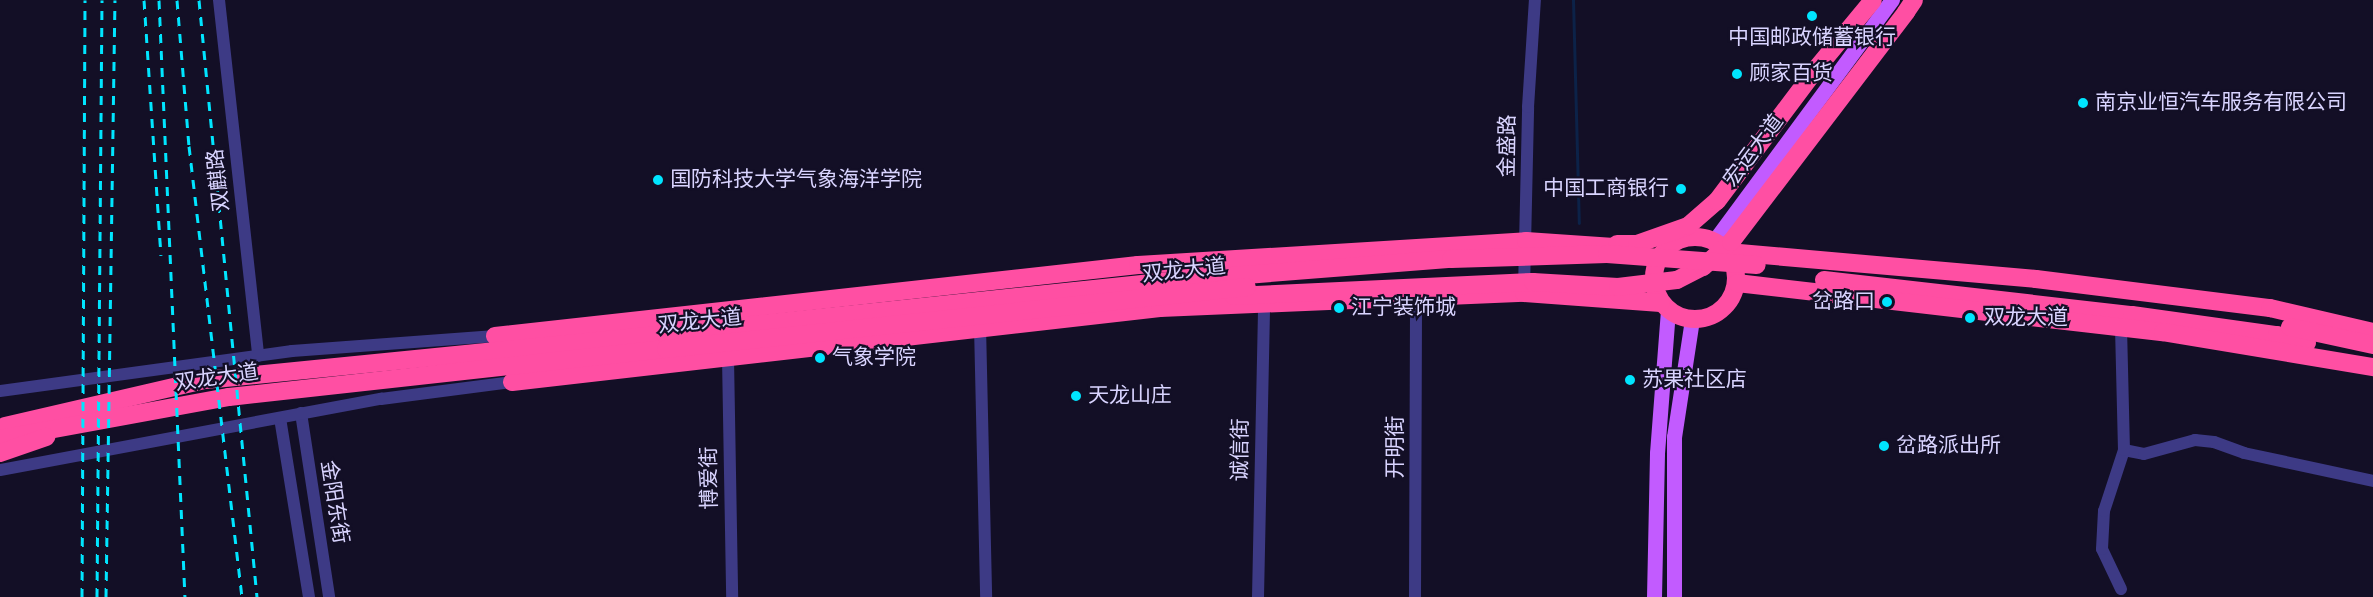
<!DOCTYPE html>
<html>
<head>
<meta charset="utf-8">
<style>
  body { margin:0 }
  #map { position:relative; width:2373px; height:597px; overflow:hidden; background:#130f26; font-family:"Varela Round","Noto Sans SC",sans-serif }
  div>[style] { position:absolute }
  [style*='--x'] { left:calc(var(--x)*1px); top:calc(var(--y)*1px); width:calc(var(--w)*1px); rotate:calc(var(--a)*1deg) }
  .stream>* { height:3px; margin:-1.5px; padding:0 1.5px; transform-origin:1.5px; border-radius:1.5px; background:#0c2248 }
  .minor>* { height:12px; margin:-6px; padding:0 6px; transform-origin:6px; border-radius:6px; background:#3d3a85 }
  .major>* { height:15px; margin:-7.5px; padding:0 7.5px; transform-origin:7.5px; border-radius:7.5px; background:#c25bff }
  .highway>* { height:18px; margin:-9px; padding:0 9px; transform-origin:9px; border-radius:9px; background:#ff4fa3 }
  .highway>.ring { margin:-9px; padding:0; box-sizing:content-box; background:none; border:18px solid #ff4fa3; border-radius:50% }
  .rail>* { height:3px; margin-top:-1.5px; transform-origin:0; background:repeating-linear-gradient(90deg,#00e5ff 0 9px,transparent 0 17px) }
  .highway-bridge>* { height:18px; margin:-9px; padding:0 9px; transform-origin:9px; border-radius:9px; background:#ff4fa3 }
  .dots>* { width:16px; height:16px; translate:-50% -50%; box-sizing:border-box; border:3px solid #130f26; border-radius:50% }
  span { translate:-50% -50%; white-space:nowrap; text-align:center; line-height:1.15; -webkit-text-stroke:4.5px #130f26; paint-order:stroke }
  .poi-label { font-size:21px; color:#d9d4ff }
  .left { translate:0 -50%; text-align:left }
  .right { translate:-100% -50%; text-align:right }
  .street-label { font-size:21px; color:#d9d4ff }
</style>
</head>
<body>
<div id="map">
  <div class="stream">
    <i style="--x:1573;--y:0;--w:223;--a:88.5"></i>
  </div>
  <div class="minor">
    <i style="--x:219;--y:0;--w:358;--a:83.7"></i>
    <i style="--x:1524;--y:289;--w:182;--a:-88.7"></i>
    <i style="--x:1528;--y:107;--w:107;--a:-86.3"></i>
    <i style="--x:980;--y:326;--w:271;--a:88.7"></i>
    <i style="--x:728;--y:358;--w:239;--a:89"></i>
    <i style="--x:0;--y:391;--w:295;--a:-7.8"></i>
    <i style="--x:292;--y:351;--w:204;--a:-4.2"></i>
    <i style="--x:301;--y:413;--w:186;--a:81.3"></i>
    <i style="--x:280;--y:418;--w:181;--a:80.8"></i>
    <i style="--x:2124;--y:450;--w:20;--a:11"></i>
    <i style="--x:2144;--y:454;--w:53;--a:-15.4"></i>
    <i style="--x:2195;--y:440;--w:19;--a:6"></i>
    <i style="--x:2214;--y:442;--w:32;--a:20"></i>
    <i style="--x:2244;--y:453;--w:132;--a:12.2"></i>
    <i style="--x:0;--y:470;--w:388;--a:-10.6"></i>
    <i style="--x:381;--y:399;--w:132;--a:-7.4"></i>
    <i style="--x:2121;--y:589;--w:44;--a:-115.4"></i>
    <i style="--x:2102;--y:549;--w:38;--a:-87"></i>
    <i style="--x:2104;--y:511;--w:64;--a:-71.8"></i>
    <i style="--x:2124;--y:450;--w:122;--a:-91.4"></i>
    <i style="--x:1258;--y:597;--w:293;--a:-88.8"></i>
    <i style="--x:1415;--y:597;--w:300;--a:-89.8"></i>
  </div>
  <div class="major">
    <i style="--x:1714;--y:241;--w:300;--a:-53.6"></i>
    <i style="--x:1654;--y:597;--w:144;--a:-88.8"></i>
    <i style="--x:1657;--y:453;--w:143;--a:-85.6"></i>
    <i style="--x:1674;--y:597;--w:160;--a:-90"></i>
    <i style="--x:1674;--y:437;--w:118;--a:-81.3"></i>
  </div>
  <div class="highway">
    <i style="--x:1906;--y:12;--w:14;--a:-56"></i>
    <i style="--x:1816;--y:69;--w:89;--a:-50.4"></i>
    <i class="ring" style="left:1654px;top:237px;width:64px;height:64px"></i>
    <i style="--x:1728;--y:252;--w:309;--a:5"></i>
    <i style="--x:2036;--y:279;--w:236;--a:7.1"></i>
    <i style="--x:2270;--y:308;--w:106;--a:13.1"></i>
    <i style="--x:1824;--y:280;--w:310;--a:6.5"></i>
    <i style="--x:2132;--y:315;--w:146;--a:7.9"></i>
    <i style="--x:2277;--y:335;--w:31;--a:15"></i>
    <i style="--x:1737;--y:283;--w:429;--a:6.6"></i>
    <i style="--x:2163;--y:332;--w:213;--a:9.5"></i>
    <i style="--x:2290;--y:327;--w:85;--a:12.2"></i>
    <i style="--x:495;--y:336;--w:647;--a:-6.3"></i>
    <i style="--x:1138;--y:265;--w:389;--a:-3.5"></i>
    <i style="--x:1526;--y:241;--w:88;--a:3.9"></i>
    <i style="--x:512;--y:382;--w:652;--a:-6.51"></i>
    <i style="--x:1160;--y:308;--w:364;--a:-2.4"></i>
    <i style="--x:1524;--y:293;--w:137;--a:4.2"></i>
    <i style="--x:5;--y:426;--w:205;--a:-13"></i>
    <i style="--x:205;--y:380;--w:462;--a:-5.7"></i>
    <i style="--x:0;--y:439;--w:233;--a:-10.4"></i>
    <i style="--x:229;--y:397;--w:440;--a:-6.3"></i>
    <i style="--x:0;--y:453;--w:49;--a:-19.2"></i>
  </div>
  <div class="rail">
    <i style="--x:144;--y:0;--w:256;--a:86.2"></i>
    <i style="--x:159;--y:0;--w:598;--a:87.51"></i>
    <i style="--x:177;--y:0;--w:146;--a:85.3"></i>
    <i style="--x:189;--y:146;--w:454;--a:83.3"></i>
    <i style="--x:199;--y:0;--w:600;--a:84.45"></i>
    <i style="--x:82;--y:597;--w:597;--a:-89.71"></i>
    <i style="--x:97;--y:597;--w:597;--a:-89.52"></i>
    <i style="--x:106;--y:597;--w:597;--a:-89.14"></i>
  </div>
  <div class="highway-bridge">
    <i style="--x:1617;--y:244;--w:20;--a:0"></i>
    <i style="--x:1637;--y:244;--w:54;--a:-19.4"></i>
    <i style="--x:1688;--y:226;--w:38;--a:-41"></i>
    <i style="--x:1717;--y:201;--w:165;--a:-53.1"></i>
    <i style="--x:1234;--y:296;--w:299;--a:-2.7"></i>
    <i style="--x:1533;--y:282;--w:85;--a:3.4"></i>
    <i style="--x:1618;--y:287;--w:59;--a:-6.8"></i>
    <i style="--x:1677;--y:280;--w:29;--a:-27"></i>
    <i style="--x:1703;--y:267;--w:38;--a:-42"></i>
    <i style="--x:1731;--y:242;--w:289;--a:-52.7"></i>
    <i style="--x:665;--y:334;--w:494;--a:-6"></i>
    <i style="--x:1156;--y:282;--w:296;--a:-4.5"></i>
    <i style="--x:1451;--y:259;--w:156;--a:-1.8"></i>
    <i style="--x:1607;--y:254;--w:150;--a:4.2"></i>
    <i style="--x:666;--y:349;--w:584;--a:-6.09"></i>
  </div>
  <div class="dots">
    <i style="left:1812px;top:16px;background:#00e5ff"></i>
    <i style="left:1737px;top:74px;background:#00e5ff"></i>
    <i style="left:2083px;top:103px;background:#00e5ff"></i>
    <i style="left:658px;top:180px;background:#00e5ff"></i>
    <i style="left:1681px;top:189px;background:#00e5ff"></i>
    <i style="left:1887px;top:302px;background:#00e5ff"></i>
    <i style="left:1339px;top:308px;background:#00e5ff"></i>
    <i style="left:1970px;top:318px;background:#00e5ff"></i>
    <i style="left:820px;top:358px;background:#00e5ff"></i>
    <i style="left:1630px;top:380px;background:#00e5ff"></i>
    <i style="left:1076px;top:396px;background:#00e5ff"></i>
    <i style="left:1884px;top:446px;background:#00e5ff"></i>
  </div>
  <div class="poi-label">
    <span style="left:1812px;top:38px">中国邮政储蓄银行</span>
    <span class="left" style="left:1749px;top:74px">顾家百货</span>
    <span class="left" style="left:2095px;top:103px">南京业恒汽车服务有限公司</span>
    <span class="left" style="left:670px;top:180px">国防科技大学气象海洋学院</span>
    <span class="right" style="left:1669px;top:189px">中国工商银行</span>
    <span class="right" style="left:1875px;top:302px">岔路口</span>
    <span class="left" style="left:1351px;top:308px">江宁装饰城</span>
    <span class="left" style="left:1984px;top:318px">双龙大道</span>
    <span class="left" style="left:832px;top:358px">气象学院</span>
    <span class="left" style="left:1642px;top:380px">苏果社区店</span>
    <span class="left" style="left:1088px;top:396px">天龙山庄</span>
    <span class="left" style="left:1896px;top:446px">岔路派出所</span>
  </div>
  <div class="street-label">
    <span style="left:1508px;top:146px;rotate:-89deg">金盛路</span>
    <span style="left:1754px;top:151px;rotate:-53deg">宏运大道</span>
    <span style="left:219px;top:180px;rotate:-96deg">双麒路</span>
    <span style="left:1184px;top:271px;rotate:-6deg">双龙大道</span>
    <span style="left:700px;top:322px;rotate:-6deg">双龙大道</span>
    <span style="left:217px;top:378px;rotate:-8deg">双龙大道</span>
    <span style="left:1396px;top:447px;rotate:-90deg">开明街</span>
    <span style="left:1241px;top:450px;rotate:-89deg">诚信街</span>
    <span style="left:710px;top:478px;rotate:-91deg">博爱街</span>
    <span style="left:334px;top:502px;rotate:81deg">金阳东街</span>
  </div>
</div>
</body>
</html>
